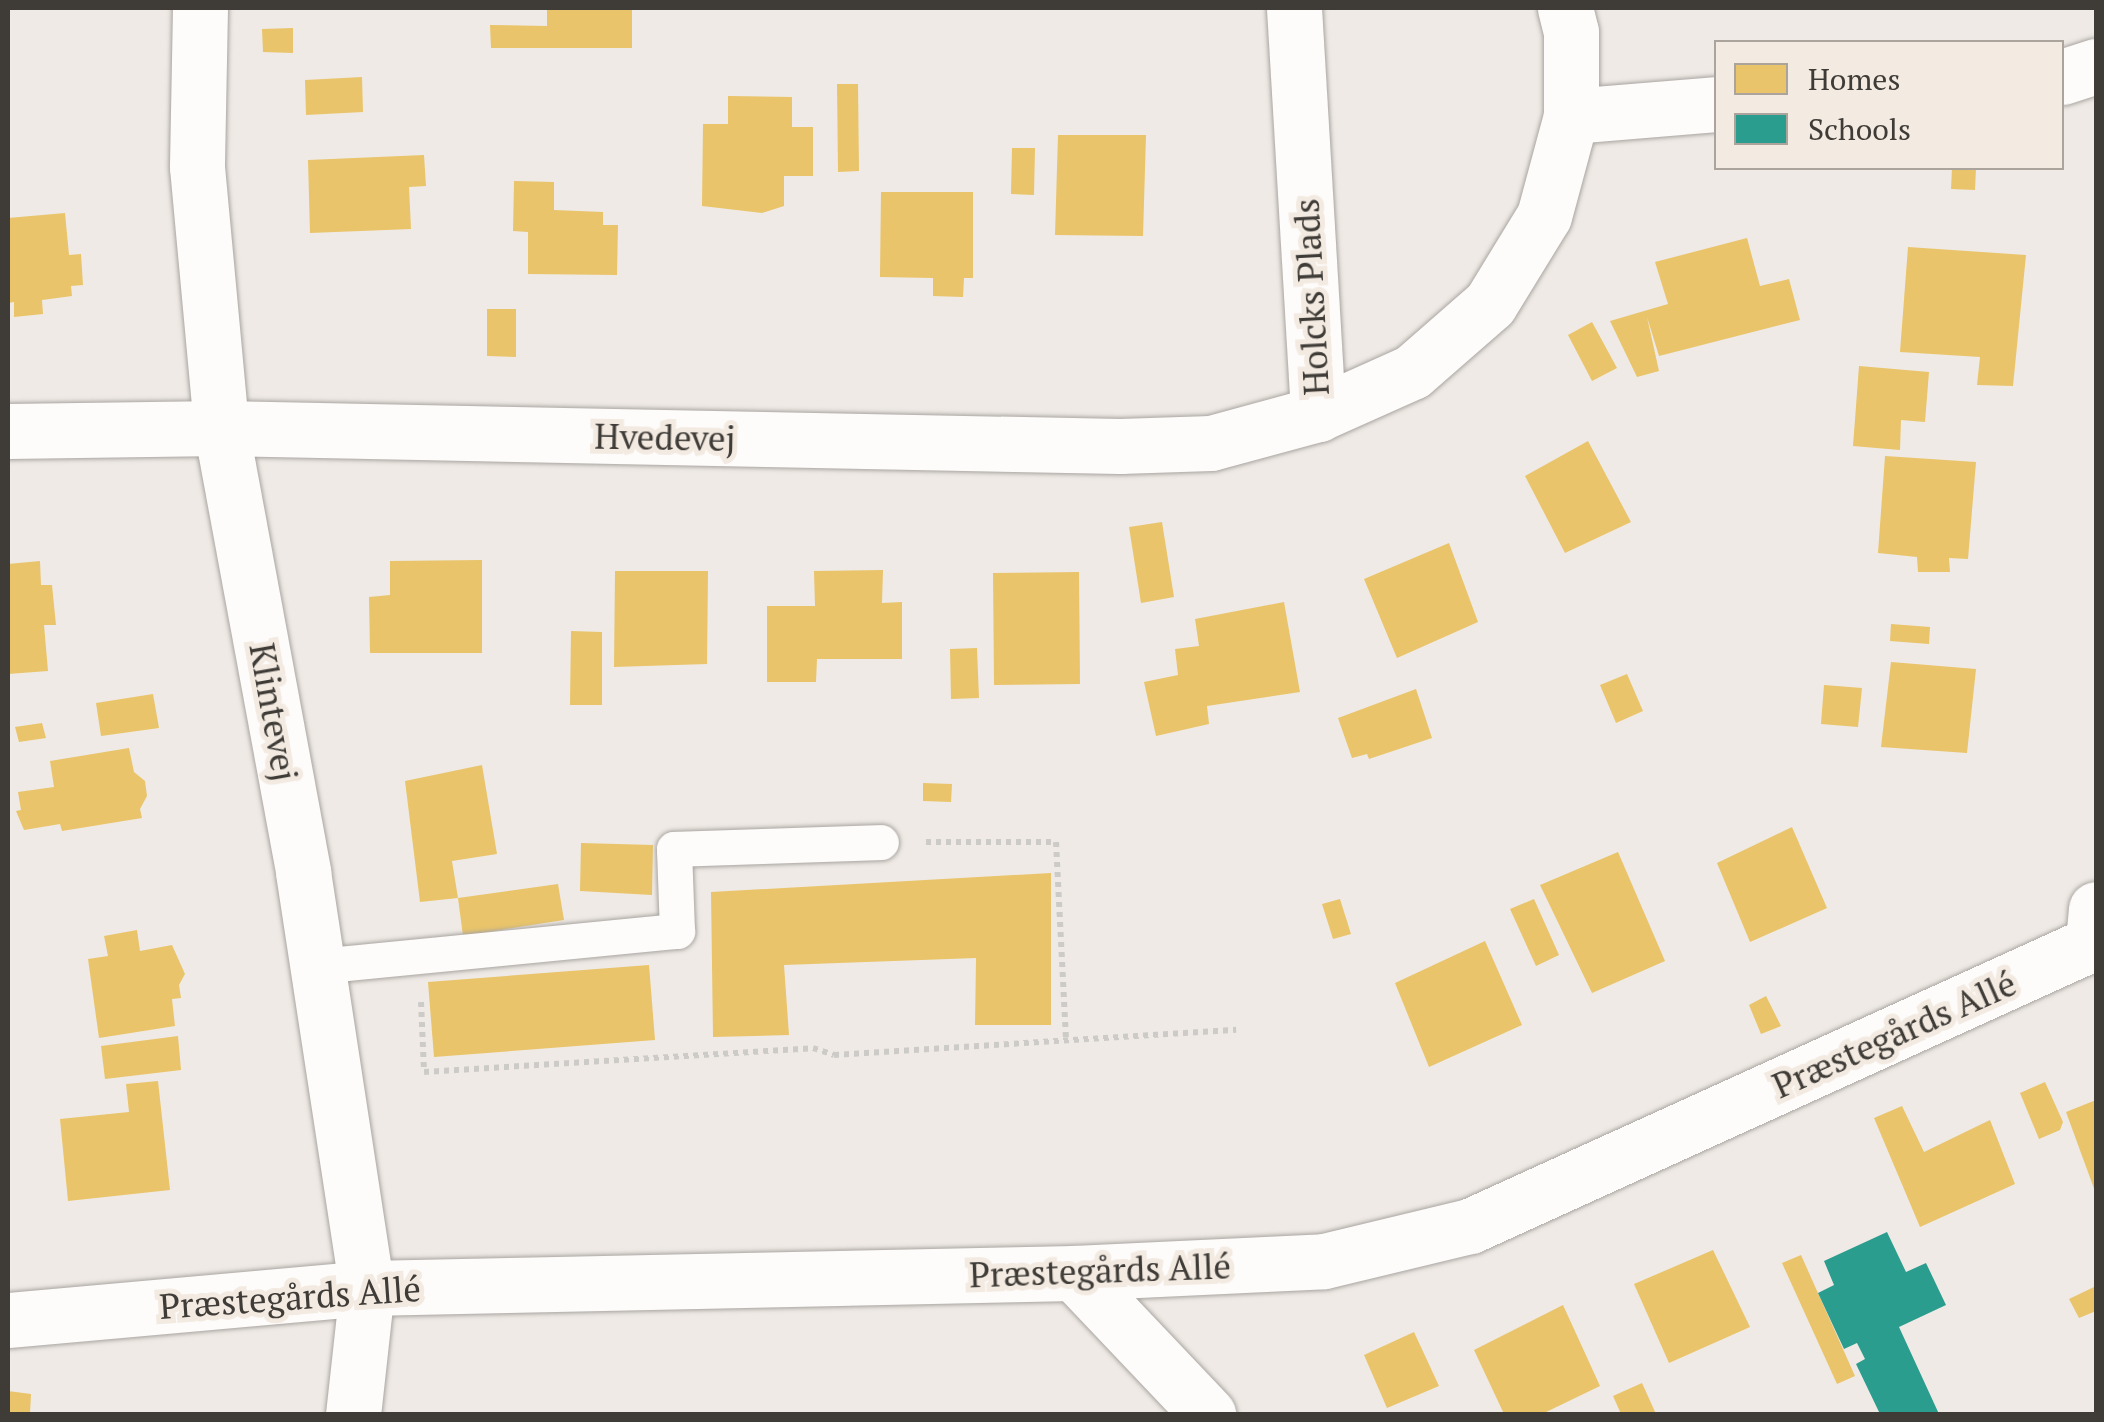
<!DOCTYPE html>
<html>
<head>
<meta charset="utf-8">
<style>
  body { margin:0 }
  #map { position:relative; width:2104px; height:1422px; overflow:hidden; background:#efeae5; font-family:"PT Serif",serif }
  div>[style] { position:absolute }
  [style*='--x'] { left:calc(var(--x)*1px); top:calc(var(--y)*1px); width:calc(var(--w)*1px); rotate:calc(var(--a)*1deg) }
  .homes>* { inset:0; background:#e9c46a }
  .schools>* { inset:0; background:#2a9d8f }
  .path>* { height:6px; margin-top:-3px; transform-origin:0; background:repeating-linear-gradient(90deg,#cdcbc8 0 5px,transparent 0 10px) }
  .roads { filter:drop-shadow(0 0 2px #a9a5a1) drop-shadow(0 0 2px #a9a5a1) }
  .lane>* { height:35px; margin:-17.5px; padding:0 17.5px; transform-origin:17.5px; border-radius:17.5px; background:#fdfcfb }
  .street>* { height:55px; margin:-27.5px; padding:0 27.5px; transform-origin:27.5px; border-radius:27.5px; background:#fdfcfb }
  span { translate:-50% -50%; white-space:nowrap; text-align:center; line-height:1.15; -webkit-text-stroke:10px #f3eae1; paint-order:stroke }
  .street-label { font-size:35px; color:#3f3c38 }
  .frame { position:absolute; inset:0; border:10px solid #3f3c38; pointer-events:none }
  .legend { position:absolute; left:1714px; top:40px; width:350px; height:130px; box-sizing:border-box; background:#f3eae1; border:2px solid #aba49d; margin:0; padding:12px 18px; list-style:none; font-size:30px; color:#3f3c38 }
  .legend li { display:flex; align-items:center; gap:20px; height:50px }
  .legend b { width:50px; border:2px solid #aba49d }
</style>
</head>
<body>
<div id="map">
  <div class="homes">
    <i style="clip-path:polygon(547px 8px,632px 8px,632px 48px,491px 48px,490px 25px,547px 26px)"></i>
    <i style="clip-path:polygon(293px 28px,293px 53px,263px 52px,262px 29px)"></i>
    <i style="clip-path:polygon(362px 77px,363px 112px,306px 115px,305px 80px)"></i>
    <i style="clip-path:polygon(837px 84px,858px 84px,859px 171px,838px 172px)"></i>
    <i style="clip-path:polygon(728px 96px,792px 97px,792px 127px,813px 127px,813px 176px,784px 176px,784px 206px,762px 213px,702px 206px,703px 124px,728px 124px)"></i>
    <i style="clip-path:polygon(1058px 135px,1146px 135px,1143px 236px,1055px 235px)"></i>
    <i style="clip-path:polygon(1012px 148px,1035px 148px,1034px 195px,1011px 194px)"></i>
    <i style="clip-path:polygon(424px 155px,426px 186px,409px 187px,411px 229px,310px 233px,308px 160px)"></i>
    <i style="clip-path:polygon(1952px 168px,1976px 168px,1975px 190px,1951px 189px)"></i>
    <i style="clip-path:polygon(514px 181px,554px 182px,554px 210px,603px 212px,603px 225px,618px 225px,617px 275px,528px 274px,528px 232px,513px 231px)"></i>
    <i style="clip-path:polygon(881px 192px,973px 192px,973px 278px,964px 278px,963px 297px,933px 296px,933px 278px,880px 277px)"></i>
    <i style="clip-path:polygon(65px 213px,69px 255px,81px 254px,83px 285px,71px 286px,72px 296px,42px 300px,43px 314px,14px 317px,14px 302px,8px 303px,8px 218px)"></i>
    <i style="clip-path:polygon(1747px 238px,1760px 286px,1789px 279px,1800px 320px,1659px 356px,1647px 317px,1659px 371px,1637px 377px,1610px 321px,1668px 304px,1655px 262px)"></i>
    <i style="clip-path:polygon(1908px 247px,2026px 255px,2013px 386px,1977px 385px,1980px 357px,1900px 352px)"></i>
    <i style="clip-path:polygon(487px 309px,516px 309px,516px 357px,487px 356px)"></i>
    <i style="clip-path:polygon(1592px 322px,1617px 368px,1592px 381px,1568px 335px)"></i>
    <i style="clip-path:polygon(1859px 366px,1929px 372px,1925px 422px,1901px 420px,1900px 450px,1853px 446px)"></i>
    <i style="clip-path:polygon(1588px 441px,1631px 522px,1565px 553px,1525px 476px)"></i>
    <i style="clip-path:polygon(1885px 456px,1976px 462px,1968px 559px,1949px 558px,1950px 572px,1918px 572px,1917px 557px,1878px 553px)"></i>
    <i style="clip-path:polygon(1162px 522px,1174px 597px,1141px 603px,1129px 527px)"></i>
    <i style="clip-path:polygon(1449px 543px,1478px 622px,1397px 658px,1364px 579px)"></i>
    <i style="clip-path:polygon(482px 560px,482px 653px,370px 653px,369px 597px,390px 595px,390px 561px)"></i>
    <i style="clip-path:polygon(40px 561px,41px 585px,52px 585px,56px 625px,44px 625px,48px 671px,8px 674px,8px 564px)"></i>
    <i style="clip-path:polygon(883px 570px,882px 603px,902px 602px,902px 659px,817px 659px,816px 682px,767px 682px,767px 606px,815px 606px,814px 571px)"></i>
    <i style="clip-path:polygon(615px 571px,708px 571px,707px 664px,614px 667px)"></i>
    <i style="clip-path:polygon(1079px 572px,1080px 684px,994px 685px,993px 573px)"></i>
    <i style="clip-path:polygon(1284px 602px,1300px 692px,1207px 706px,1209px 724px,1156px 736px,1144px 682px,1178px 675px,1175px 649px,1199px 646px,1195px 619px)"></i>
    <i style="clip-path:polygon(1891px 624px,1930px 627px,1929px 644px,1890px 641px)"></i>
    <i style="clip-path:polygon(571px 631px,602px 632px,602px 705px,570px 705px)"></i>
    <i style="clip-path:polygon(977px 648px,979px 698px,951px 699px,950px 649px)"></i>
    <i style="clip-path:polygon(1891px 662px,1976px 669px,1967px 753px,1881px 747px)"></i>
    <i style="clip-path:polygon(1627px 674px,1643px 711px,1616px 723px,1600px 685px)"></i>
    <i style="clip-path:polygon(1824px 685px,1862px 688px,1858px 727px,1821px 724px)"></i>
    <i style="clip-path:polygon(1416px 689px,1432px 738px,1369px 759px,1367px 754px,1352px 758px,1338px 718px)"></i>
    <i style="clip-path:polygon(153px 694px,159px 728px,101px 736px,96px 703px)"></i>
    <i style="clip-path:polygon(42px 723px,46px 738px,19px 742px,15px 727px)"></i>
    <i style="clip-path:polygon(129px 748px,134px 772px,145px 781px,147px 796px,140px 809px,142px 818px,62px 831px,60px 824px,24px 830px,16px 811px,21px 810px,18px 792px,54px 787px,50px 761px)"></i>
    <i style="clip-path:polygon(482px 765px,497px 854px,452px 861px,458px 898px,420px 902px,405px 781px)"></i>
    <i style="clip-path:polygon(923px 783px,952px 784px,951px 802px,923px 801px)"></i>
    <i style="clip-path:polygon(1792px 827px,1827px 908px,1750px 942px,1717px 863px)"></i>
    <i style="clip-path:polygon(581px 843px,653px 845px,652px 895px,580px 891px)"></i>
    <i style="clip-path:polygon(1618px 852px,1665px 961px,1592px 993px,1540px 885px)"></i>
    <i style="clip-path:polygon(1051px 873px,1051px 1025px,975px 1025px,976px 958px,784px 965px,789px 1035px,713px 1037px,711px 892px)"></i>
    <i style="clip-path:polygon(558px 884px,564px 920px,463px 936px,458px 898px)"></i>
    <i style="clip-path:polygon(1340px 899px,1351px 934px,1333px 939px,1322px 904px)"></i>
    <i style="clip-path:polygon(1534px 899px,1559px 955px,1536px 966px,1510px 909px)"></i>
    <i style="clip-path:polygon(137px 930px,140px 951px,172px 945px,185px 974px,179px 985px,181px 998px,172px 999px,175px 1026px,99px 1038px,88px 959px,108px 956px,104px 936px)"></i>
    <i style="clip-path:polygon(1485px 941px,1522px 1025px,1429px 1067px,1395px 983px)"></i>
    <i style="clip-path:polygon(649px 965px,655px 1040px,434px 1057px,428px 982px)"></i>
    <i style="clip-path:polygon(1766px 996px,1781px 1026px,1761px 1034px,1749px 1005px)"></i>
    <i style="clip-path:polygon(178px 1036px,181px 1070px,105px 1079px,101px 1046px)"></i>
    <i style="clip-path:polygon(158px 1081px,170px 1190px,68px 1201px,60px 1119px,129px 1112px,126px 1084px)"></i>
    <i style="clip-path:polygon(2045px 1082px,2063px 1122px,2060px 1130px,2039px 1139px,2020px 1093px)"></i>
    <i style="clip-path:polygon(2096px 1100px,2096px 1194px,2066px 1112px)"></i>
    <i style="clip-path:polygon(1902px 1106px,1924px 1152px,1990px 1120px,2015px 1184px,1920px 1227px,1874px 1118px)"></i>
    <i style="clip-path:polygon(1713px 1250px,1750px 1327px,1669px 1363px,1634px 1284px)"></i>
    <i style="clip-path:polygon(1801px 1255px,1855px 1376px,1837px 1384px,1782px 1263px)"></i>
    <i style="clip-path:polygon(2094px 1287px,2096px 1311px,2079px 1318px,2069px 1299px)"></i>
    <i style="clip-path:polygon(1563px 1305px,1600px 1386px,1542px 1414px,1504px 1414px,1474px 1350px)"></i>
    <i style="clip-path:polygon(1414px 1332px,1439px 1386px,1387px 1408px,1364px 1355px)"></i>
    <i style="clip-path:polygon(1642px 1383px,1656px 1414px,1621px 1414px,1613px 1396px)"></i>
    <i style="clip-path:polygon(8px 1391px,31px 1394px,30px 1414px,8px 1414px)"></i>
  </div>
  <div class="schools">
    <i style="clip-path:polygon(1887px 1232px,1906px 1272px,1926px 1263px,1946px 1305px,1899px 1327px,1939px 1414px,1880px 1414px,1856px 1364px,1865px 1359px,1857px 1343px,1844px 1349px,1818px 1293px,1834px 1285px,1824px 1261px)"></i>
  </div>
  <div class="path">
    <i style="--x:926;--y:842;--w:130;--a:0"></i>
    <i style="--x:1056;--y:842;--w:199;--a:87.1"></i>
    <i style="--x:421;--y:1002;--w:70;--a:87.5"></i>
    <i style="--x:424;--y:1072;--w:390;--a:-3.5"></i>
    <i style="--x:813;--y:1048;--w:22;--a:18"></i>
    <i style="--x:834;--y:1055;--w:403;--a:-3.6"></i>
  </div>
  <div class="roads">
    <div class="lane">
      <i style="--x:318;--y:966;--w:361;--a:-5.6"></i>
      <i style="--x:677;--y:931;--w:82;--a:-92.1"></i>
      <i style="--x:674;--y:849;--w:207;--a:-1.9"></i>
    </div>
    <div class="street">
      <i style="--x:200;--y:8;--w:159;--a:91.1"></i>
      <i style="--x:197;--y:167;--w:262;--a:84.7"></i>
      <i style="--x:221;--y:428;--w:452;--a:79.5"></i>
      <i style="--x:303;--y:872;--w:421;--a:81.3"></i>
      <i style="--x:367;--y:1288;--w:127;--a:96.3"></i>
      <i style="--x:1294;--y:8;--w:407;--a:86.6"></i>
      <i style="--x:2062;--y:77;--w:36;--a:-18"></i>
      <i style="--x:1571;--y:116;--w:145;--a:-4.7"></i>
      <i style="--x:8;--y:431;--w:213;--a:-0.8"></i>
      <i style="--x:221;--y:428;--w:899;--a:1.15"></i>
      <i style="--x:1120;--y:446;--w:91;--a:-1.9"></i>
      <i style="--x:1211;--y:443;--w:111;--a:-15.2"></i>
      <i style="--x:1318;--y:414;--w:103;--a:-24.1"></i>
      <i style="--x:1412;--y:372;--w:103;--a:-41.1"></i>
      <i style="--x:1490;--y:304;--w:103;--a:-58.5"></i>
      <i style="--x:1544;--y:216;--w:104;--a:-74.9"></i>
      <i style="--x:1571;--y:116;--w:84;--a:-90"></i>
      <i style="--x:1571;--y:32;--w:25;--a:-104"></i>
      <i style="--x:1074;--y:1273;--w:195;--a:46.5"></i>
      <i style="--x:8;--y:1320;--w:360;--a:-5.1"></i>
      <i style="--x:367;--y:1288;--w:707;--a:-1.22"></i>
      <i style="--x:1074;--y:1273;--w:250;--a:-2.7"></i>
      <i style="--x:1324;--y:1261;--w:150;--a:-13.5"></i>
      <i style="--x:1470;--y:1226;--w:684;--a:-24.43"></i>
      <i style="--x:2093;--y:943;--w:34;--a:-85"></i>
    </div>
  </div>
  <div class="street-label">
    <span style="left:1311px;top:297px;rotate:-93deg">Holcks Plads</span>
    <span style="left:665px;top:437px;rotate:1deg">Hvedevej</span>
    <span style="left:274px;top:712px;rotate:80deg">Klintevej</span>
    <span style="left:1894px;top:1034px;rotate:-24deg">Præstegårds Allé</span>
    <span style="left:1100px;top:1270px;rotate:-2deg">Præstegårds Allé</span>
    <span style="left:290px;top:1297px;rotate:-4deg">Præstegårds Allé</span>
  </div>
  <div class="frame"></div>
  <ul class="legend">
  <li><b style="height:28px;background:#e9c46a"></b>Homes</li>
  <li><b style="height:28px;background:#2a9d8f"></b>Schools</li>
  </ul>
</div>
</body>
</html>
